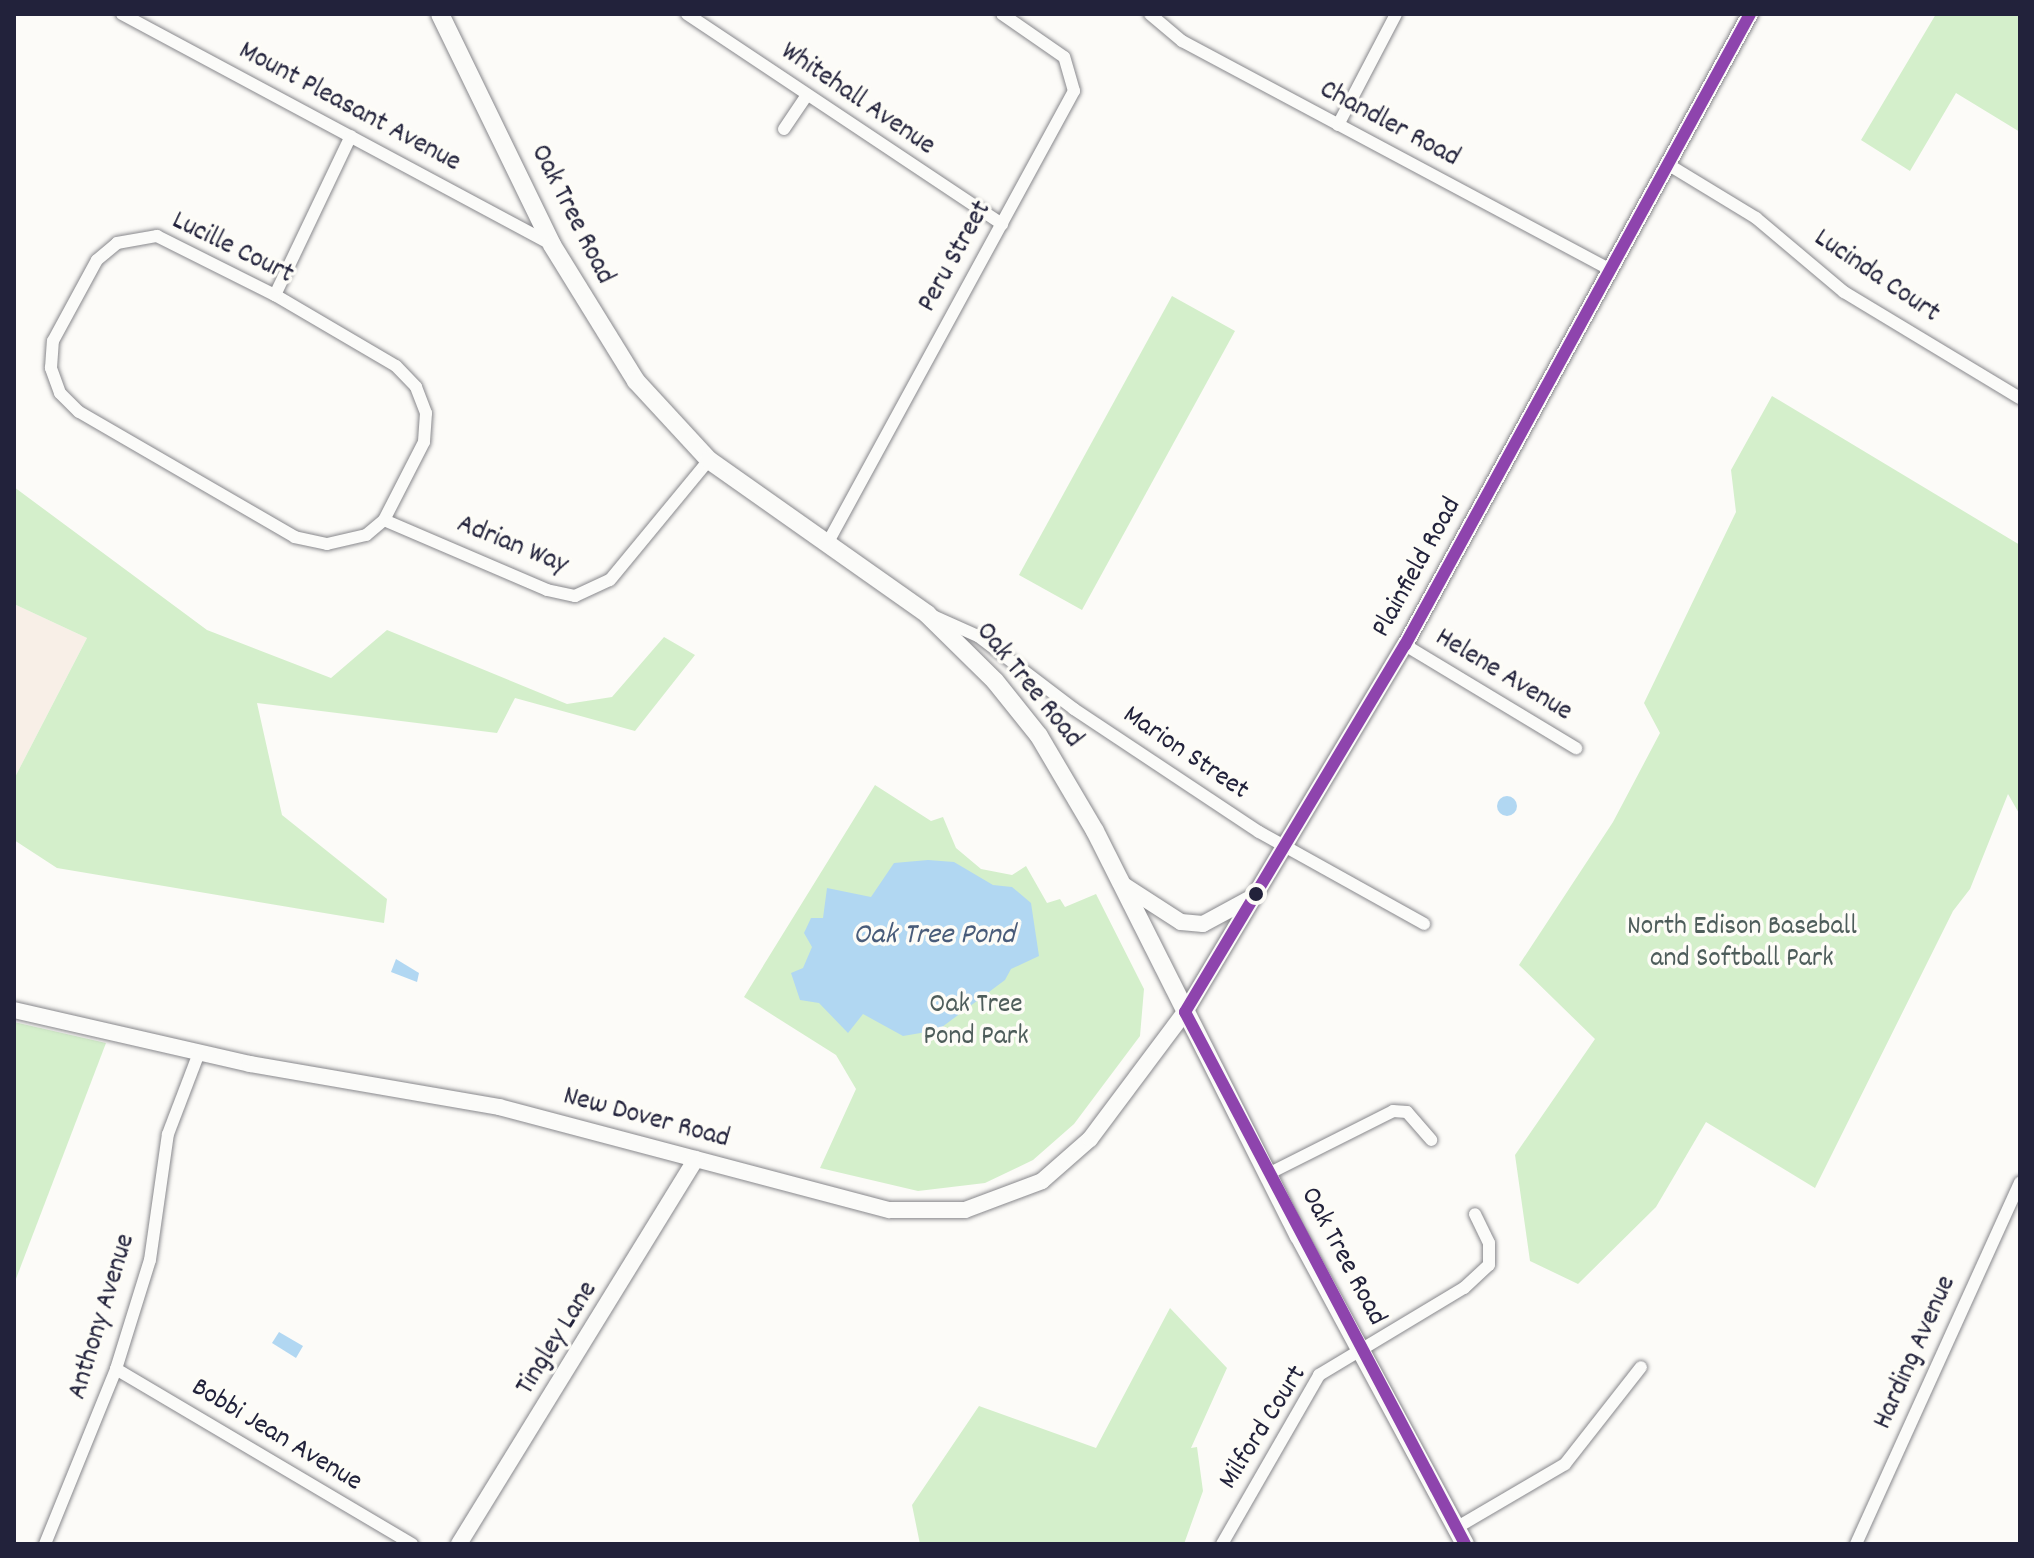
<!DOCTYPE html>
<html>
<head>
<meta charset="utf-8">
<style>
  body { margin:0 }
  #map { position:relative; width:2034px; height:1558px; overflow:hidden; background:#fcfbf8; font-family:Dekko,sans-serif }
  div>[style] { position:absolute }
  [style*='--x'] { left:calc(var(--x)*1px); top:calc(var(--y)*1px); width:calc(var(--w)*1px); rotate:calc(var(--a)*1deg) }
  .built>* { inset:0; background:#f8efe7 }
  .green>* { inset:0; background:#d4efcb }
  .water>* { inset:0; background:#b1d7f2 }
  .round { border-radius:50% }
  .roads { filter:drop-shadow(0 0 2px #88888c) drop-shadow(0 0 2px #88888c) }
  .minor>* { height:12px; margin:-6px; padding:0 6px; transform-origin:6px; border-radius:6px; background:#fbfbf9 }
  .tertiary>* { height:16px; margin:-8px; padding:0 8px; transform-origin:8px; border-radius:8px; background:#fbfbf9 }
  .secondary>* { height:18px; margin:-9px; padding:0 9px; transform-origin:9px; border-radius:9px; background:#fbfbf9 }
  .bus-1>* { height:12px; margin:-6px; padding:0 6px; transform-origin:6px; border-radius:6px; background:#8e44ad }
  .dots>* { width:22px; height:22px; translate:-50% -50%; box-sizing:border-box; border:4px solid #fdfcf7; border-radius:50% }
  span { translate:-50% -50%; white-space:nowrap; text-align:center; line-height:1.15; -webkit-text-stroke:7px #fdfcf7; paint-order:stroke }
  .street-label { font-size:28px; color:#22223b }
  .park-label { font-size:28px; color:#4e5d5b }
  .water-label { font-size:30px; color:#495c7a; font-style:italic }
  .frame { position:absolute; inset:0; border:16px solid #22223b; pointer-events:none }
</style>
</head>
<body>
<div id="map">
  <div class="built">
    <i style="clip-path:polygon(14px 604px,87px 638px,14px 779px)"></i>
  </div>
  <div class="green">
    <i style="clip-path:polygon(1936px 14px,2020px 14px,2020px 132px,1956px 93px,1910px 171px,1861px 140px)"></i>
    <i style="clip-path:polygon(1172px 296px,1235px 331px,1082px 610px,1019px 575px)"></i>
    <i style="clip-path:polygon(1772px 396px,2020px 545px,2020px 815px,2008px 794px,1970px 889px,1953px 911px,1815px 1188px,1706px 1122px,1656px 1207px,1578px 1284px,1530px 1261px,1515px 1155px,1595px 1039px,1519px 965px,1613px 822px,1660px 733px,1644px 703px,1736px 512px,1731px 470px)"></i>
    <i style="clip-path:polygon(14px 487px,207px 630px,331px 678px,387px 630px,567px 704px,612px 697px,664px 637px,695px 655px,635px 731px,515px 698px,497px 733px,257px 703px,282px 815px,387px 899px,384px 923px,57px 868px,14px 840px,14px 779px,87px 638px,14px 604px)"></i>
    <i style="clip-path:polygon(875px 785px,931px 821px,943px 817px,956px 848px,981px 869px,1012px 875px,1026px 866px,1047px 903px,1060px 899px,1065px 907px,1096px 894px,1144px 989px,1140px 1036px,1074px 1124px,1033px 1160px,985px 1183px,918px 1191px,820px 1168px,856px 1089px,836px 1055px,744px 997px)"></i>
    <i style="clip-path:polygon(14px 1022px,106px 1043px,14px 1284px)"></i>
    <i style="clip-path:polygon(1170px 1308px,1227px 1368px,1191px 1448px,1197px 1447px,1203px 1491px,1184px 1544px,920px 1544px,912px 1505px,979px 1406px,1096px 1448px)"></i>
  </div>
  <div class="water">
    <i class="round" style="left:1497px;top:796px;width:20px;height:20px"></i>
    <i style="clip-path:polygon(928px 860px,954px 862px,993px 885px,1012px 887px,1031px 903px,1039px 956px,1011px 969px,1005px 980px,938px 1030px,903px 1036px,863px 1014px,848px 1033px,819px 1003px,800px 1000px,791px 973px,803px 968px,812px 947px,804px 933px,811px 918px,823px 918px,827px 888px,871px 897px,894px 863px)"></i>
    <i style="clip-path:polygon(396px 959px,419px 973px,417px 982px,391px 972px)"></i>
    <i style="clip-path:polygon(279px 1332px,303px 1346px,296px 1358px,272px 1343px)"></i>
  </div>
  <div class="roads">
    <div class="minor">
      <i style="--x:122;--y:14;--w:488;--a:28.2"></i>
      <i style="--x:687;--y:14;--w:379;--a:33.7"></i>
      <i style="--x:1150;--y:14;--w:42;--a:40.2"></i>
      <i style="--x:1182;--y:41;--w:485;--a:28.1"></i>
      <i style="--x:1338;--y:125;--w:125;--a:-62.4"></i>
      <i style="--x:784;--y:129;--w:40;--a:-56"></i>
      <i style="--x:1669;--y:165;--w:102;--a:31.3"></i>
      <i style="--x:1756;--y:218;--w:115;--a:40.1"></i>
      <i style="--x:1844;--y:292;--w:205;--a:31.1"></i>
      <i style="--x:157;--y:236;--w:132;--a:26.6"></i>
      <i style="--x:275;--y:295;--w:140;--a:30.4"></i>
      <i style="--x:396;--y:366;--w:29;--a:46"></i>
      <i style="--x:416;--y:387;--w:28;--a:69"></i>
      <i style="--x:426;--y:413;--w:29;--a:94"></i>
      <i style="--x:424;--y:442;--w:88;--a:117.1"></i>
      <i style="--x:384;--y:520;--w:23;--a:140"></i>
      <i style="--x:366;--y:535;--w:40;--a:167"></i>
      <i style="--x:327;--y:544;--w:33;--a:-168"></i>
      <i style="--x:295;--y:537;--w:250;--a:-149.9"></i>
      <i style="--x:79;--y:412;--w:27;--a:-135"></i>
      <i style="--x:60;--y:393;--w:27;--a:-110"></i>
      <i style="--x:51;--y:368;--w:27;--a:-86"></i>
      <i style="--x:53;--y:341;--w:92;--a:-61.5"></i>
      <i style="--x:97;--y:260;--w:26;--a:-40"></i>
      <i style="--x:117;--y:243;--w:41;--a:-9.9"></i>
      <i style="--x:275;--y:295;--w:176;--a:-64.5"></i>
      <i style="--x:384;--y:520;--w:177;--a:23.2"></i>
      <i style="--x:547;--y:590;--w:29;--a:12"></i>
      <i style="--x:575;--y:596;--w:38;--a:-25"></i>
      <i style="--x:610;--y:580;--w:156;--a:-50.5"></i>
      <i style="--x:827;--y:544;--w:516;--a:-61.4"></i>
      <i style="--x:1074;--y:91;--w:35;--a:-106"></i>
      <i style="--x:1064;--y:57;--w:75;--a:-145.3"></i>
      <i style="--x:933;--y:616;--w:49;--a:24"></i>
      <i style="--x:978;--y:636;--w:121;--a:37.2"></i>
      <i style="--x:1074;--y:709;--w:222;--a:33.6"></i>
      <i style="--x:1259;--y:832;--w:189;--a:29.1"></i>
      <i style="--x:1405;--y:645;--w:200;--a:31.1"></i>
      <i style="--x:1268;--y:1174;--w:140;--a:-26.7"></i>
      <i style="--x:1393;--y:1111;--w:14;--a:4"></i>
      <i style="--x:1407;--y:1112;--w:37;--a:49"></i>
      <i style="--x:116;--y:1369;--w:344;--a:30.6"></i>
      <i style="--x:1456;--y:1528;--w:126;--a:-30.4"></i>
      <i style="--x:1565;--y:1464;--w:123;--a:-51.9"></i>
      <i style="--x:45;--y:1544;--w:189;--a:-67.9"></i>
      <i style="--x:116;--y:1369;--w:114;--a:-72.7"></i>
      <i style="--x:150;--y:1260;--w:127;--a:-81.9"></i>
      <i style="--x:168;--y:1134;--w:87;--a:-69.1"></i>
      <i style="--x:1222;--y:1544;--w:195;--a:-60.1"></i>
      <i style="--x:1319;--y:1375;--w:169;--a:-31"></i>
      <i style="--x:1464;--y:1288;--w:34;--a:-43"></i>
      <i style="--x:1489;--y:1265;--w:22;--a:-90"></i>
      <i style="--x:1489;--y:1243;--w:32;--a:-116"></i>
      <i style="--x:1856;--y:1544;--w:397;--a:-65.6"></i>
    </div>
    <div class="tertiary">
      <i style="--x:1122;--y:884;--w:70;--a:32.8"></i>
      <i style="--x:1181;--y:922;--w:22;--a:5"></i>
      <i style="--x:1203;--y:924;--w:57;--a:-28.4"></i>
      <i style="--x:14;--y:1010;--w:242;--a:12.9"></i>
      <i style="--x:250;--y:1064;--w:253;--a:9.8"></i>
      <i style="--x:499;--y:1107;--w:404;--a:14.8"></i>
      <i style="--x:890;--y:1210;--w:75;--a:0"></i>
      <i style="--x:965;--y:1210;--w:82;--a:-20.6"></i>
      <i style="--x:1042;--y:1181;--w:64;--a:-41.2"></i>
      <i style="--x:1090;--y:1139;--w:159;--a:-53.2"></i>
      <i style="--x:1185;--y:1012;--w:428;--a:-59.1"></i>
      <i style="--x:1405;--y:645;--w:719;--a:-61.33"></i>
      <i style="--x:459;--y:1544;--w:452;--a:-58.4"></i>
    </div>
    <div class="secondary">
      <i style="--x:440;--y:14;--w:257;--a:64.1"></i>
      <i style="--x:552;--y:245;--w:160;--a:58.3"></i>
      <i style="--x:636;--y:381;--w:108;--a:47.3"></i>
      <i style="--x:709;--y:460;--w:267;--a:35.2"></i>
      <i style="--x:927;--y:614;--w:95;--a:44.6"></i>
      <i style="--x:995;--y:681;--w:70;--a:51.3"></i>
      <i style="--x:1039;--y:736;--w:110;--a:59.5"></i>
      <i style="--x:1095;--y:831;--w:453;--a:63.3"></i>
      <i style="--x:1299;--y:1236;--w:350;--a:61.7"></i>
    </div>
  </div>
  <div class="bus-1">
    <i style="--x:1185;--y:1012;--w:428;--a:-59.1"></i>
    <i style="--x:1405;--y:645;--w:719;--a:-61.33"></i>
    <i style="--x:1185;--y:1012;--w:601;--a:62.24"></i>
  </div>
  <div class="dots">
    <i style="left:1256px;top:894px;background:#22223b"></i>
  </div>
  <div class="street-label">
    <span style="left:857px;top:100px;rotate:34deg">Whitehall Avenue</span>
    <span style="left:349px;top:108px;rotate:28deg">Mount Pleasant Avenue</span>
    <span style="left:1389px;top:125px;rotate:28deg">Chandler Road</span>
    <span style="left:571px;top:215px;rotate:63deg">Oak Tree Road</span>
    <span style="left:232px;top:249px;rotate:26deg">Lucille Court</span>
    <span style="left:956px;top:257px;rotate:-61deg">Peru Street</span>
    <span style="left:1876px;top:277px;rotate:34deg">Lucinda Court</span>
    <span style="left:512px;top:546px;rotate:22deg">Adrian Way</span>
    <span style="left:1418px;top:568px;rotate:-61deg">Plainfield Road</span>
    <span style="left:1503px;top:676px;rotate:31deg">Helene Avenue</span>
    <span style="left:1028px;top:686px;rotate:51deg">Oak Tree Road</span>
    <span style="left:1185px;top:754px;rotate:34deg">Marion Street</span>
    <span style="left:646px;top:1119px;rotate:15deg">New Dover Road</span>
    <span style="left:1342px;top:1257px;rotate:62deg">Oak Tree Road</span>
    <span style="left:103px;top:1317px;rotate:-73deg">Anthony Avenue</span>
    <span style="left:558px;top:1339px;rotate:-58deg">Tingley Lane</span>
    <span style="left:1916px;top:1353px;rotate:-66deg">Harding Avenue</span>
    <span style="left:1264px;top:1428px;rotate:-58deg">Milford Court</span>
    <span style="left:276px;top:1436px;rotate:31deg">Bobbi Jean Avenue</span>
  </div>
  <div class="park-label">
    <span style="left:1742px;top:944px">North Edison Baseball<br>and Softball Park</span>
    <span style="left:976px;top:1022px">Oak Tree<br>Pond Park</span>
  </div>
  <div class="water-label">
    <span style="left:934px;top:937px">Oak Tree Pond</span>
  </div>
  <div class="frame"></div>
</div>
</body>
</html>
